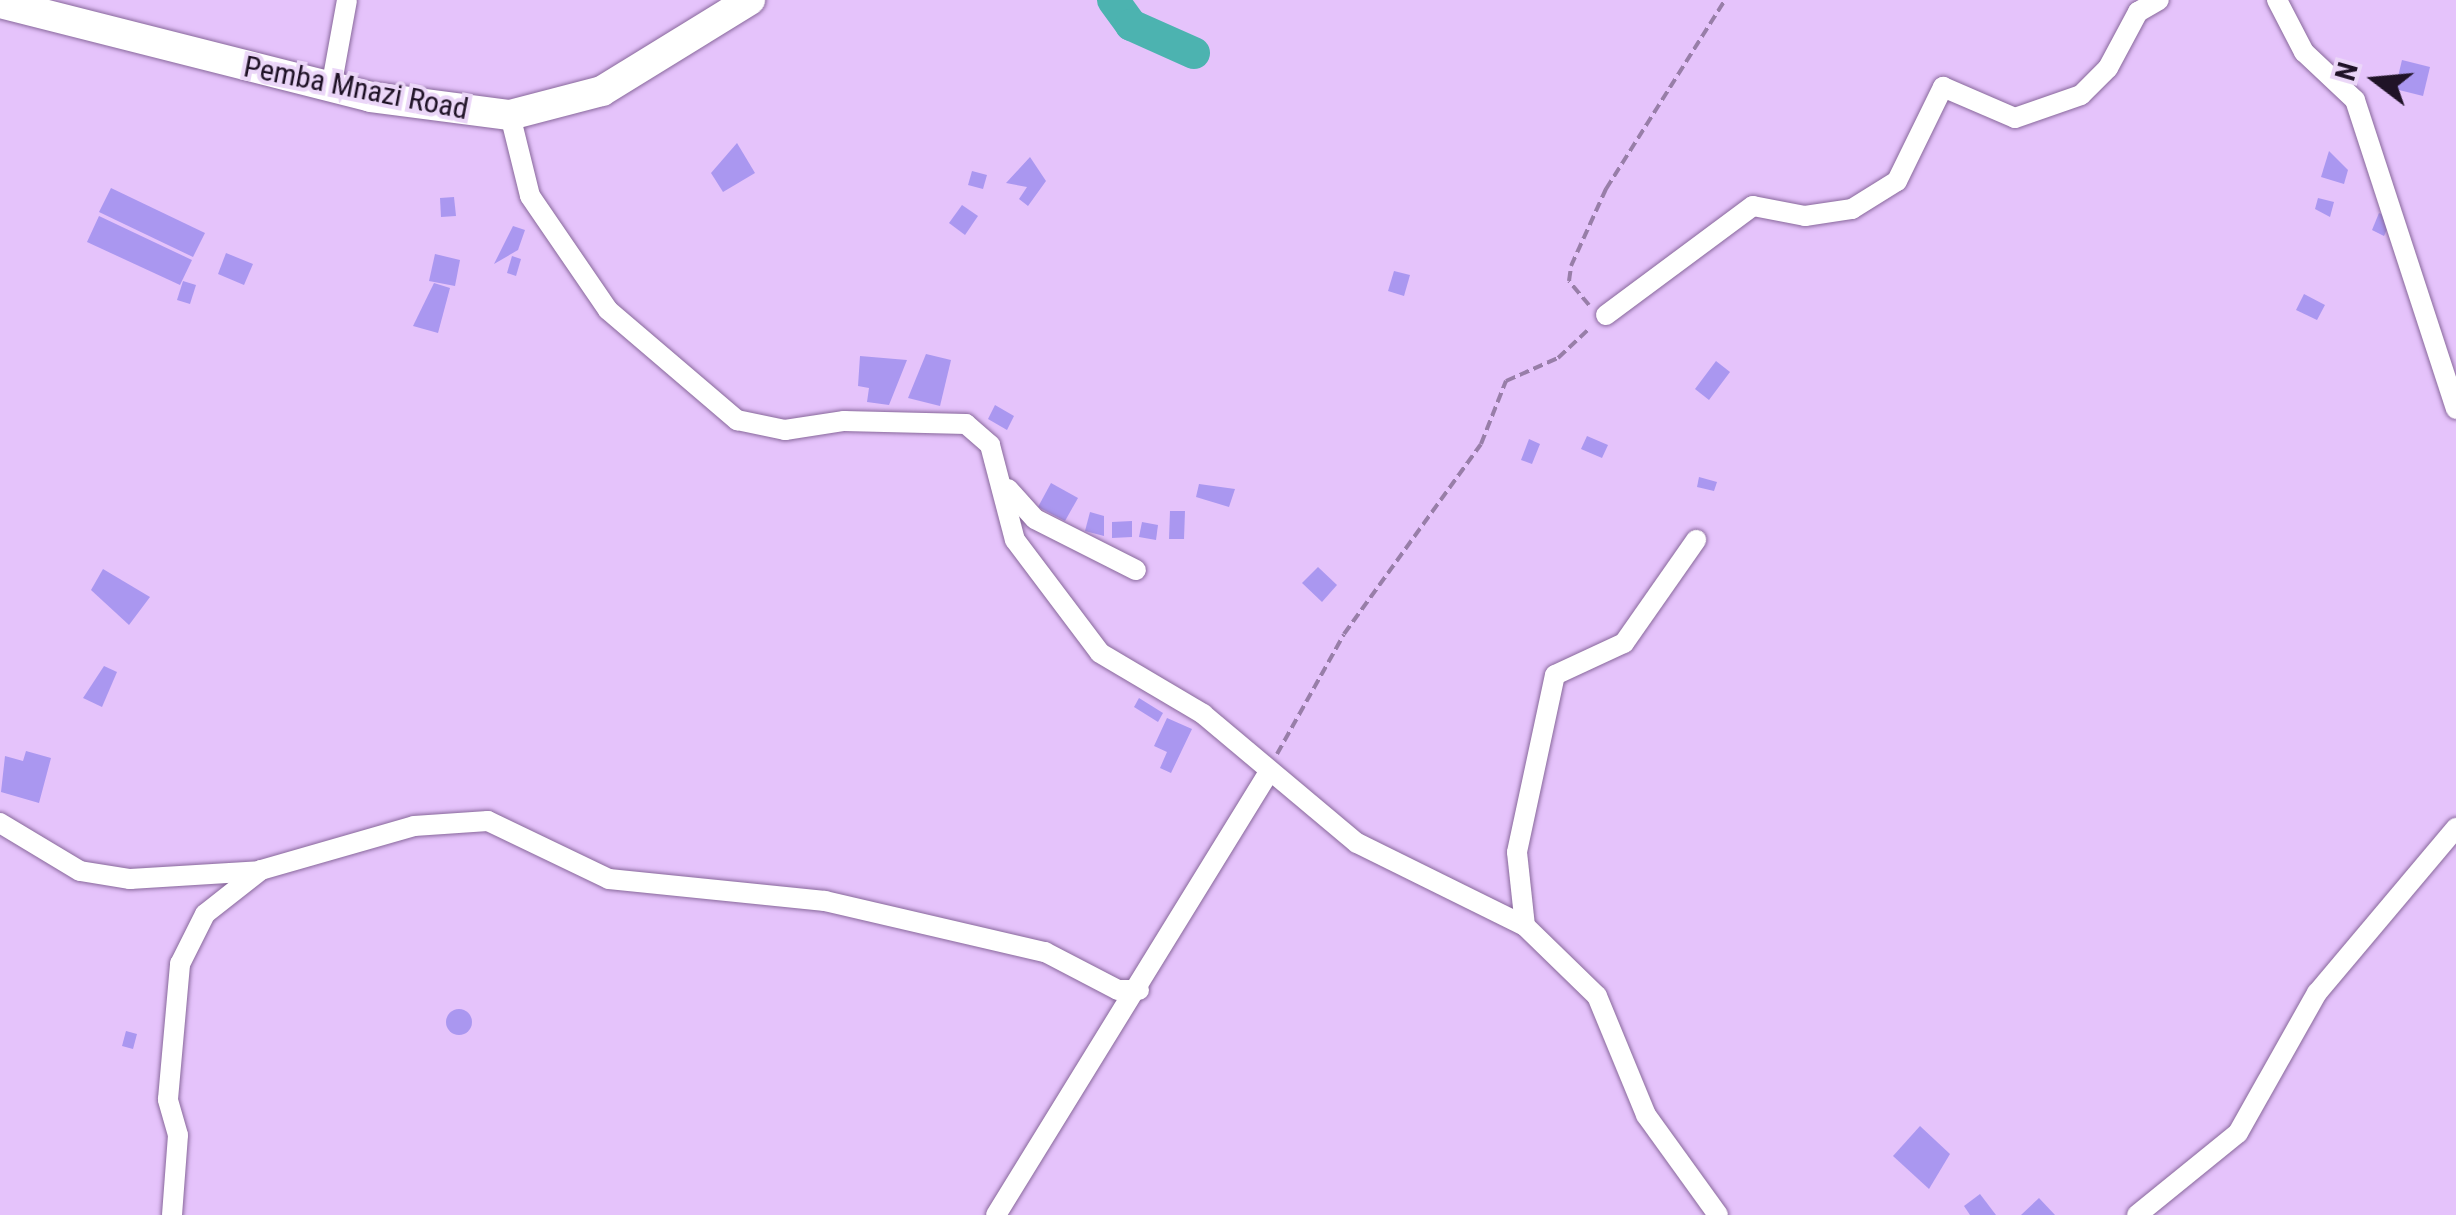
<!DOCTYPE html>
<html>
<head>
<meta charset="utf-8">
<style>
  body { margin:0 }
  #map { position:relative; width:2456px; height:1215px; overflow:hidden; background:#e5c3fb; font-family:"Roboto Condensed",sans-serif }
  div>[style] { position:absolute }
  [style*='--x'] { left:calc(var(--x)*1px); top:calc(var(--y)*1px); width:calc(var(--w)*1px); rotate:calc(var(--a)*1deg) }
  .river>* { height:32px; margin:-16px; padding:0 16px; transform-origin:16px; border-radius:16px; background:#4cb3b0 }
  .building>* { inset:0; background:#aa97f0 }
  .round { border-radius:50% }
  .path>* { height:4px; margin-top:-2px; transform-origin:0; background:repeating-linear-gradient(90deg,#987ea8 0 10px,transparent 0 15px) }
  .roads { filter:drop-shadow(0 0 2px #88689b) drop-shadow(0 0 2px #88689b) }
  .street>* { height:20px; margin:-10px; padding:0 10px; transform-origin:10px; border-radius:10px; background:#fff }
  .secondary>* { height:30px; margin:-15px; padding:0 15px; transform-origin:15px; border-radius:15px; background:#fff }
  span { translate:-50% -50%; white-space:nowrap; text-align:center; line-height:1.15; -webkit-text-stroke:8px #ebd6f8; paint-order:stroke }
  .street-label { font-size:30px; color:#201327 }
  .north { position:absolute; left:2326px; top:30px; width:100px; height:100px; -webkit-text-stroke:8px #ebd6f8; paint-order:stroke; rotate:286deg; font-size:28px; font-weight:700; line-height:40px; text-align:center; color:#201327 }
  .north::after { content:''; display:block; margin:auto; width:35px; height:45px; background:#201327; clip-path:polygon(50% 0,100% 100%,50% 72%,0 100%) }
</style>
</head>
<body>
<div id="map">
  <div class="river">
    <i style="--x:1113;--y:0;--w:31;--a:54"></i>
    <i style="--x:1131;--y:25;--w:69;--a:24"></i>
  </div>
  <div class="building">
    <i style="clip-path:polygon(2402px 60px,2430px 67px,2423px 96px,2395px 89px)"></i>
    <i style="clip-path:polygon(737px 143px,755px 173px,723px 192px,711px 173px)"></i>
    <i style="clip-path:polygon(2329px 151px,2348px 170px,2344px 184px,2321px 177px)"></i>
    <i style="clip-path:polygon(1030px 157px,1046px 181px,1028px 206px,1019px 199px,1027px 187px,1006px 183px)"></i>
    <i style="clip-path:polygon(972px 171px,987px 175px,983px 189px,968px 185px)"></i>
    <i style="clip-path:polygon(111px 188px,205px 233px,193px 257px,99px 212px)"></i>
    <i style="clip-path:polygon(454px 197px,456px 216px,441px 217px,440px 198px)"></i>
    <i style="clip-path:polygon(2318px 198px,2334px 202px,2330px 217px,2315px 209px)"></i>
    <i style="clip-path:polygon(962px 205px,978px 216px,965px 235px,949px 223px)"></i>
    <i style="clip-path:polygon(2379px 213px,2392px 219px,2384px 236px,2372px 230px)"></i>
    <i style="clip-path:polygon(99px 216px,192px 260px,180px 285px,87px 242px)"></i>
    <i style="clip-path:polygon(513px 226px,525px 230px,518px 250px,494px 264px)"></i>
    <i style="clip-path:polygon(226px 253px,253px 264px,244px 285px,218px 274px)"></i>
    <i style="clip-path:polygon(435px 254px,460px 260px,455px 286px,429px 281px)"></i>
    <i style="clip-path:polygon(512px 256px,521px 259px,516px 276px,507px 273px)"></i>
    <i style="clip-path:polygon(1394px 271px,1410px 275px,1404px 296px,1388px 291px)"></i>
    <i style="clip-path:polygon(183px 281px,196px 285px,190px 304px,177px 300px)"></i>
    <i style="clip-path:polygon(434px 283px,450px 288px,438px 333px,413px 326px)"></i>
    <i style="clip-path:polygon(2304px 294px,2325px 305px,2317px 320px,2296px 310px)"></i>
    <i style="clip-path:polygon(926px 354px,951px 360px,940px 406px,908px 398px)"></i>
    <i style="clip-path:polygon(860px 356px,907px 360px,889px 405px,867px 402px,869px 388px,858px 386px)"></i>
    <i style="clip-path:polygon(1716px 361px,1730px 372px,1709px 400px,1695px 389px)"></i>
    <i style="clip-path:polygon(995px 405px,1014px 416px,1007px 430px,988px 419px)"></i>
    <i style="clip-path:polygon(1587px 436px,1608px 445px,1602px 458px,1581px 449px)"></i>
    <i style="clip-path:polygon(1529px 439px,1540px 444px,1532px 464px,1521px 460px)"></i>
    <i style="clip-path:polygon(1699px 477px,1717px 482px,1714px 491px,1697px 487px)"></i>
    <i style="clip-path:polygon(1051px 483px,1078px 498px,1065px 521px,1038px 507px)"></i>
    <i style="clip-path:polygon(1199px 484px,1235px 489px,1229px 507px,1196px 497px)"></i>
    <i style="clip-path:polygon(1170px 511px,1185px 511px,1184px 539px,1169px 539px)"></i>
    <i style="clip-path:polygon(1090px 512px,1104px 516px,1104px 536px,1085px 531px)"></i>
    <i style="clip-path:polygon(1132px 521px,1132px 537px,1112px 538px,1112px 522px)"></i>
    <i style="clip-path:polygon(1142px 522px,1158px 525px,1156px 540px,1139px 537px)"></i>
    <i style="clip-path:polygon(1318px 567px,1337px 585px,1322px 602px,1302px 583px)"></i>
    <i style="clip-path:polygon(103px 569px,150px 597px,129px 625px,91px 590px)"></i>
    <i style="clip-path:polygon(104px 666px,117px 672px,102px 707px,83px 698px)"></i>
    <i style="clip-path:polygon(1139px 698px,1163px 713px,1158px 722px,1134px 707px)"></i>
    <i style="clip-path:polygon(1167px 718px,1192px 729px,1171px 773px,1160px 768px,1167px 752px,1154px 746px)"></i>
    <i style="clip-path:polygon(26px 751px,51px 758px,39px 803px,1px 792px,5px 756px,23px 761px)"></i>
    <i class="round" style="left:446px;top:1009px;width:26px;height:26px"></i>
    <i style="clip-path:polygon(126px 1031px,137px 1034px,133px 1049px,122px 1046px)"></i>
    <i style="clip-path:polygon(1920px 1126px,1950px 1154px,1929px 1189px,1893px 1156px)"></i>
    <i style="clip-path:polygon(1980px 1194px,1996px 1215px,1970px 1215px,1964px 1206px)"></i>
    <i style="clip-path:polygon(2039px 1198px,2055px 1215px,2021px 1215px)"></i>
  </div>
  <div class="path">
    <i style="--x:1589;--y:305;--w:31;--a:-130"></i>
    <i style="--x:1569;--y:281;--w:15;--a:-82"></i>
    <i style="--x:1571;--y:266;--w:85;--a:-65.6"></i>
    <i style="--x:1606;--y:189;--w:223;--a:-57.8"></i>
    <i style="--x:1277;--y:754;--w:137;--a:-60.8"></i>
    <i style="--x:1344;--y:634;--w:234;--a:-54.2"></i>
    <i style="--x:1481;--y:444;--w:68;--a:-68.4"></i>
    <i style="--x:1506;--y:381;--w:57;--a:-23.9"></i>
    <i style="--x:1558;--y:358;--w:44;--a:-43.2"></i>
  </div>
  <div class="roads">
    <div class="street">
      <i style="--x:2277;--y:0;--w:59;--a:62.6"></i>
      <i style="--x:2304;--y:52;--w:70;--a:43.3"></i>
      <i style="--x:2355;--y:100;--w:325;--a:71.9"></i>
      <i style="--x:331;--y:88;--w:89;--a:-79.7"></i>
      <i style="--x:510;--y:115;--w:83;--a:76.1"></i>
      <i style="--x:530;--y:196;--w:138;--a:55.6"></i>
      <i style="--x:608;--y:310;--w:170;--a:40.5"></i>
      <i style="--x:737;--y:420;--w:49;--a:11.8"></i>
      <i style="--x:785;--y:430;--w:60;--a:-8.7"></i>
      <i style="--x:844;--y:421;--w:122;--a:1.4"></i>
      <i style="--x:966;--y:424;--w:32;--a:41"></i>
      <i style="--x:990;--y:445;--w:98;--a:75.3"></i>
      <i style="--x:1015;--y:540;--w:141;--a:53"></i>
      <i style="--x:1100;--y:653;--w:120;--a:30.6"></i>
      <i style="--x:1203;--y:714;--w:201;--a:40"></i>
      <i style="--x:1357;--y:843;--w:187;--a:26.3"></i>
      <i style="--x:1525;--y:926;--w:100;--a:44.2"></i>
      <i style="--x:1597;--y:996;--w:129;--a:67.6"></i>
      <i style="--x:1646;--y:1115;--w:123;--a:54.2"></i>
      <i style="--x:1606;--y:315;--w:183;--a:-36.6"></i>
      <i style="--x:1753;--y:206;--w:53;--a:10.9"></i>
      <i style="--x:1805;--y:216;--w:48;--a:-8.5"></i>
      <i style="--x:1852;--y:209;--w:53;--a:-31.9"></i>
      <i style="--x:1897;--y:181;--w:105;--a:-63.9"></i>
      <i style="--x:1943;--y:87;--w:78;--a:23.3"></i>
      <i style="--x:2015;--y:118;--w:70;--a:-19.2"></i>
      <i style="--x:2081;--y:95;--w:38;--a:-45"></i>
      <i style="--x:2108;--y:68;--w:64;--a:-61.8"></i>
      <i style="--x:2138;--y:12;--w:24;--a:-30"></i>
      <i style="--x:1008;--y:489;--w:40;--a:48"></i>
      <i style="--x:1035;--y:519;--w:113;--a:26.8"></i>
      <i style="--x:0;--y:823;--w:93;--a:31"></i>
      <i style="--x:80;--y:871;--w:51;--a:9.1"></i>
      <i style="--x:130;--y:879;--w:129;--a:-3.5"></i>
      <i style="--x:1525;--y:926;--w:74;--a:-96.2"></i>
      <i style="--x:1517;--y:852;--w:181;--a:-77.9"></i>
      <i style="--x:1555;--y:675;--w:76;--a:-24.9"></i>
      <i style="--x:1624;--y:643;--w:126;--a:-55"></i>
      <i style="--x:172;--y:1215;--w:80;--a:-85.7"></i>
      <i style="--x:178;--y:1135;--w:37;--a:-106"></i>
      <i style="--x:168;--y:1099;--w:136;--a:-84.9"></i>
      <i style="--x:180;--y:964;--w:56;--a:-63.4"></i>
      <i style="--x:205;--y:914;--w:71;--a:-38.2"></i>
      <i style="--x:261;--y:870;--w:159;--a:-16"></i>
      <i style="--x:414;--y:826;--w:74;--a:-3.9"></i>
      <i style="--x:488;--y:821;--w:134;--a:25.6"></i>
      <i style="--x:609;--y:879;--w:217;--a:5.8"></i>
      <i style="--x:825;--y:901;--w:226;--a:13.1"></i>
      <i style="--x:1045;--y:952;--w:82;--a:27.5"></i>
      <i style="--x:1118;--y:990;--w:21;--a:0"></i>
      <i style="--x:996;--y:1215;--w:520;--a:-58.36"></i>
      <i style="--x:2137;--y:1215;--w:130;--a:-39.1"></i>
      <i style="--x:2238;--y:1133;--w:161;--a:-60.6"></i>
      <i style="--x:2317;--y:993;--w:216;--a:-49.9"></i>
    </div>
    <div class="secondary">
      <i style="--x:0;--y:3;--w:383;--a:14.2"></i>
      <i style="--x:371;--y:97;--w:140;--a:7.4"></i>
      <i style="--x:510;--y:115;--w:95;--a:-14.6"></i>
      <i style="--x:602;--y:91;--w:174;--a:-31.6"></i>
    </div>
  </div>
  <div class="street-label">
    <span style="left:356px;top:88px;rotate:11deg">Pemba Mnazi Road</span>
  </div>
  <div class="north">N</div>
</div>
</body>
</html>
